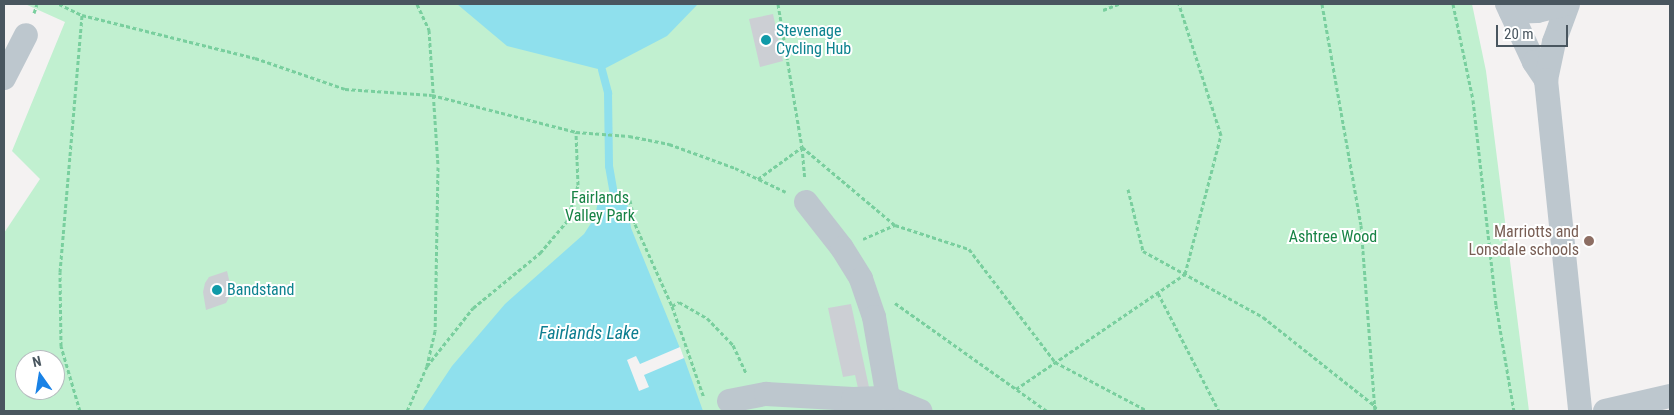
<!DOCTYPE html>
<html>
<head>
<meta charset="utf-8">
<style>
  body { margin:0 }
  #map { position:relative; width:1674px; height:415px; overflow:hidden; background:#f4f2f2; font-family:"Roboto Condensed",sans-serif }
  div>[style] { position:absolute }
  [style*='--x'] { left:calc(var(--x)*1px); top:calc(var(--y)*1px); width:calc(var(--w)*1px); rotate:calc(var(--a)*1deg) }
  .green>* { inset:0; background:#c1f0d0 }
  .water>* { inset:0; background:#8fe0ed }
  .pier>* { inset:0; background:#f4f2f2 }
  .stream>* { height:8px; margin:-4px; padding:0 4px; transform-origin:4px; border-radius:4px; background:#8fe0ed }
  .building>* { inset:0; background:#cccfd4 }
  .path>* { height:3px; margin-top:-1.5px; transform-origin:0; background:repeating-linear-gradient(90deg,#79cf9e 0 4px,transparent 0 6.5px) }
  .minor>* { height:24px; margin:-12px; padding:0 12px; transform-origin:12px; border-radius:12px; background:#bdc7ce }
  .dots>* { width:14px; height:14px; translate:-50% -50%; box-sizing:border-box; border:2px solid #fff; border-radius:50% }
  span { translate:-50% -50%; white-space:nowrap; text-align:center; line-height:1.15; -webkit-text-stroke:4px #fff; paint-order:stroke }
  .culture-label { font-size:16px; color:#0d838f }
  .left { translate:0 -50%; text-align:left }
  .park-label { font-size:16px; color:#178345 }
  .education-label { font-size:16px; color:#785e54 }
  .right { translate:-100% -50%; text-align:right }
  .water-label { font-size:18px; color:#0d7e90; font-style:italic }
  .frame { position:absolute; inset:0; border:5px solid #49565f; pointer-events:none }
  .north { position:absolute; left:15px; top:350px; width:50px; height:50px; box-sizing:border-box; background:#fff; border:1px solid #b6bbbf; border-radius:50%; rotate:347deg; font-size:14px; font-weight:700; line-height:20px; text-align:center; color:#49565f }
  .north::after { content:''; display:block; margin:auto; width:18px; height:22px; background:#1982e6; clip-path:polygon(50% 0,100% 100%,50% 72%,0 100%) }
  .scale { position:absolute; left:1496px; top:25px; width:72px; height:22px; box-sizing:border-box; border:2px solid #49565f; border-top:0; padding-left:6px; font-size:15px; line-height:18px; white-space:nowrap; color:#49565f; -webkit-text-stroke:4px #fff; paint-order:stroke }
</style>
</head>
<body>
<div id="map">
  <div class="green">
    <i style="clip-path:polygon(evenodd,25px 4px,1472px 4px,1486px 71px,1529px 411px,4px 411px,4px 233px,40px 179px,12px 151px,65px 22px,25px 4px,25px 360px,55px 360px,55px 390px,25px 390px,25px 360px)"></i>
  </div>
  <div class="water">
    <i style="clip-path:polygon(457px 4px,698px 4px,667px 36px,602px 70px,507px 46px)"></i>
    <i style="clip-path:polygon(614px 194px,626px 195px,631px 228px,684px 358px,703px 411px,422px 411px,452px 366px,505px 304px,584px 234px,595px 217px,599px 195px)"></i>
  </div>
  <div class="pier">
    <i style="clip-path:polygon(680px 347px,684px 358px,644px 375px,649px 387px,639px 391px,627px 360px,636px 356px,640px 364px)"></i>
  </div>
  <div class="stream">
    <i style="--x:602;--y:70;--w:24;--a:75"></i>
    <i style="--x:608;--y:93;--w:73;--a:89.2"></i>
    <i style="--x:609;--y:166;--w:28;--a:80"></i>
  </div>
  <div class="building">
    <i style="clip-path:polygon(773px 14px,783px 61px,760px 67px,749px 19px)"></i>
    <i style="clip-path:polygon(227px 271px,232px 292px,226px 303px,206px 310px,203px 292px,205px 283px,209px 277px)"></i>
    <i style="clip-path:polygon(851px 304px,869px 387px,858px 388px,855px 375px,843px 377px,828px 308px)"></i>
  </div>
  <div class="path">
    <i style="--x:59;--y:4;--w:25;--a:26"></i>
    <i style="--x:82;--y:15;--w:178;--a:14"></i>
    <i style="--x:255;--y:58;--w:95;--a:19"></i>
    <i style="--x:345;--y:89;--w:87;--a:3.9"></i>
    <i style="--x:432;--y:95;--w:149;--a:14.4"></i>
    <i style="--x:576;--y:132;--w:53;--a:4.3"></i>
    <i style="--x:629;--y:136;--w:41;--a:11.3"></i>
    <i style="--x:669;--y:144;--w:70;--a:20"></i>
    <i style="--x:735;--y:168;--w:56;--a:25.2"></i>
    <i style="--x:417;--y:4;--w:29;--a:65"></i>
    <i style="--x:429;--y:30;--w:137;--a:86.2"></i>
    <i style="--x:438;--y:167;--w:164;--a:91"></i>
    <i style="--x:435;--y:331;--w:36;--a:103"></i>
    <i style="--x:778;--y:4;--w:145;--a:80.5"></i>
    <i style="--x:802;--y:147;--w:32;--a:85"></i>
    <i style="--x:1322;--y:4;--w:224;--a:80"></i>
    <i style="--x:1361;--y:225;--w:187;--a:85.7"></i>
    <i style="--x:1453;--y:4;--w:98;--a:78.2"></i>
    <i style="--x:1473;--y:100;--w:206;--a:83.6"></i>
    <i style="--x:1496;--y:305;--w:108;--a:80.4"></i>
    <i style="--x:1103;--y:10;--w:17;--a:-21"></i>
    <i style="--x:34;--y:13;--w:9;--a:-72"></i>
    <i style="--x:758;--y:179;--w:54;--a:-36"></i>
    <i style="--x:802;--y:147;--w:121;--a:40"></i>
    <i style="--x:1128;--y:189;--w:64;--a:76.4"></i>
    <i style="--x:1143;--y:251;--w:137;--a:28.8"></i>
    <i style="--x:1263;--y:317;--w:142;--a:38.4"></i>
    <i style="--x:1374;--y:405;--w:7;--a:56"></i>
    <i style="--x:630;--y:200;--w:25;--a:78"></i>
    <i style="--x:635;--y:224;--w:90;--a:65.7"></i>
    <i style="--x:672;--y:306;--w:97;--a:70.8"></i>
    <i style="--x:863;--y:239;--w:35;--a:-24"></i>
    <i style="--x:895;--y:225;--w:78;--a:18"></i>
    <i style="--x:969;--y:249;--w:142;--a:52.7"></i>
    <i style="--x:1055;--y:362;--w:105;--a:27.8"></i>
    <i style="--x:1158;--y:293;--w:133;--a:62.7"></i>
    <i style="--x:895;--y:303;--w:186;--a:35.4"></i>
    <i style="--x:672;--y:306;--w:8;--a:-30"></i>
    <i style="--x:679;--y:302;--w:32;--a:30"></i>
    <i style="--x:707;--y:318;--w:37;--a:46"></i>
    <i style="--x:733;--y:345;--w:31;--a:65"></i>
    <i style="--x:1016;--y:389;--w:204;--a:-34.2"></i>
    <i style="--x:1185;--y:274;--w:144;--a:-75.5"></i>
    <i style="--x:1221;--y:135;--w:138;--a:-107.8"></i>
    <i style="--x:80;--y:411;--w:68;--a:-106.3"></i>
    <i style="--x:61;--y:346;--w:74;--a:-90.8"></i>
    <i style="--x:60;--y:272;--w:258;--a:-85.1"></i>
    <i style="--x:407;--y:411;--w:49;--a:-66"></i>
    <i style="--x:427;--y:366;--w:74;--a:-51.6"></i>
    <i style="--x:473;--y:308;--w:87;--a:-39.4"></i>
    <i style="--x:540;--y:253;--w:42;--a:-49.8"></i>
    <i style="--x:567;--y:221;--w:38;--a:-73"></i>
    <i style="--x:578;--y:185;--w:53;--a:-92.2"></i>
  </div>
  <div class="minor">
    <i style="--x:1507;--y:4;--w:64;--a:65"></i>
    <i style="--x:1534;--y:62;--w:22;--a:56"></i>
    <i style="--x:1568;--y:4;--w:40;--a:110.2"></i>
    <i style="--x:1554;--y:42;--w:39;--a:102"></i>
    <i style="--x:1546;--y:80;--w:333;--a:84.1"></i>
    <i style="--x:1511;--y:12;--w:26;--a:-2"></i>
    <i style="--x:1537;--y:11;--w:30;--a:-14"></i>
    <i style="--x:4;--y:78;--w:48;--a:-62.9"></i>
    <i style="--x:806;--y:202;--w:58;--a:52"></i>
    <i style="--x:842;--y:248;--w:36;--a:58"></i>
    <i style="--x:861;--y:279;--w:40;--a:71.1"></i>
    <i style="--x:874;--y:317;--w:82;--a:80.2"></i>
    <i style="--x:888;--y:398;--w:35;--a:22"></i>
    <i style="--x:729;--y:401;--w:38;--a:-11"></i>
    <i style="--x:766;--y:394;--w:87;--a:3.3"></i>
    <i style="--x:853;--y:399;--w:35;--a:-2"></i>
    <i style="--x:1605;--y:411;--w:67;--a:-13"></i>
  </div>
  <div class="dots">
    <i style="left:766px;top:40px;background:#0f9aa8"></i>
    <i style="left:1589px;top:241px;background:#8d6e63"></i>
    <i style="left:217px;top:290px;background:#0f9aa8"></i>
  </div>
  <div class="culture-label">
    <span class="left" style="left:776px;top:40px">Stevenage<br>Cycling Hub</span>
    <span class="left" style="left:227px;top:290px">Bandstand</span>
  </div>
  <div class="park-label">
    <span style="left:600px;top:207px">Fairlands<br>Valley Park</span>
    <span style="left:1333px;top:237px">Ashtree Wood</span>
  </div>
  <div class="education-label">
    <span class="right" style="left:1579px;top:241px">Marriotts and<br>Lonsdale schools</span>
  </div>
  <div class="water-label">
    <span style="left:589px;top:333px">Fairlands Lake</span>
  </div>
  <div class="frame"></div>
  <div class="north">N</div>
  <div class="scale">20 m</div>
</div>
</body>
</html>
